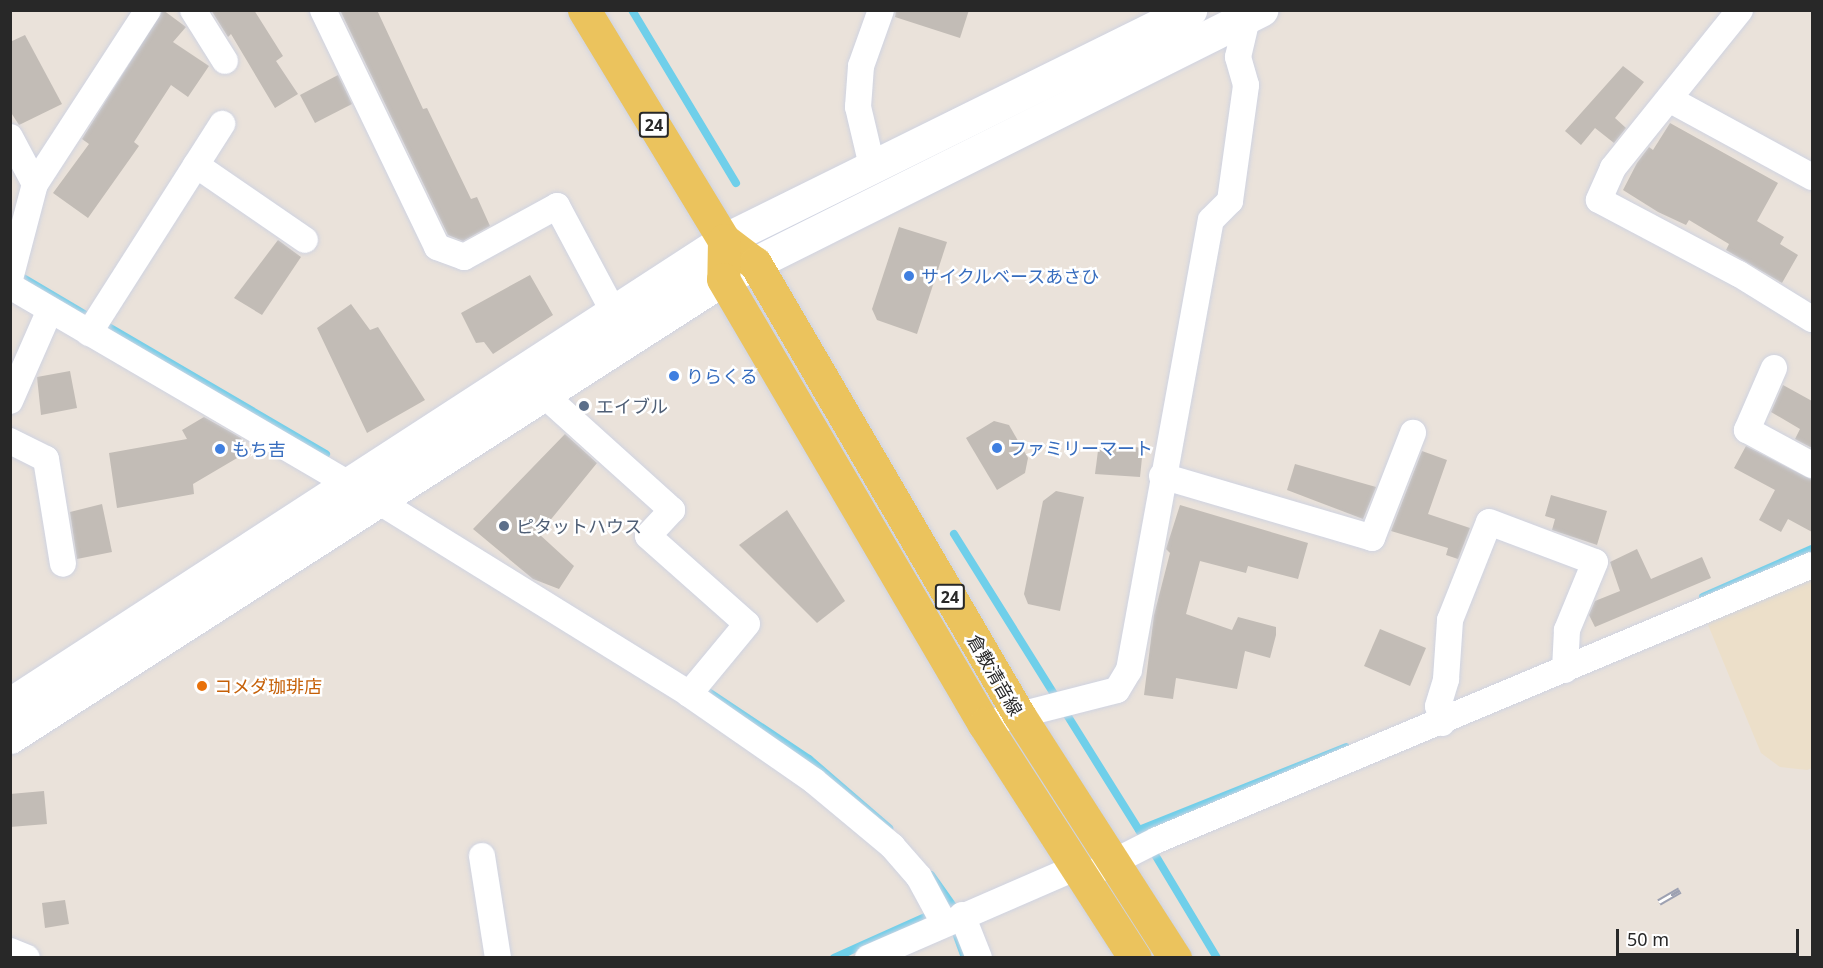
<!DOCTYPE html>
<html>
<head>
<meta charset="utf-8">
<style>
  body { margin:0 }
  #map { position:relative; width:1823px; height:968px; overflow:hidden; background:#eae2da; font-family:"Noto Sans","Noto Sans JP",sans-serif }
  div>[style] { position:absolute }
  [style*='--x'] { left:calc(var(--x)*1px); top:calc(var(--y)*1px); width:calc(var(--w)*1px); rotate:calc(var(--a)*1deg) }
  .education>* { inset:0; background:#ecdfc9 }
  .stream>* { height:8px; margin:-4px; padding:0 4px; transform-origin:4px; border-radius:4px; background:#6fcfea }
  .building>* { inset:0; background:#c2bcb6 }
  .roads { filter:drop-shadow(0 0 2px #cfd3e1) drop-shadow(0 0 2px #cfd3e1) }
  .street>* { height:26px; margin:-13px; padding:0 13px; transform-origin:13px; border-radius:13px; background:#fff }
  .secondary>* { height:33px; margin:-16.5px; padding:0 16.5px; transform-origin:16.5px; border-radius:16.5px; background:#fff }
  .primary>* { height:33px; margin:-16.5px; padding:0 16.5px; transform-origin:16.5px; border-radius:16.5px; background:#ebc35d }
  .rail>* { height:7px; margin-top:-3.5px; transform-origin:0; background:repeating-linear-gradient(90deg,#fff 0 14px,#9da1b2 0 28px); box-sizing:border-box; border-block:2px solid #9da1b2 }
  .dots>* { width:16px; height:16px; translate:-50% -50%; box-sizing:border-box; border:3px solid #fff; border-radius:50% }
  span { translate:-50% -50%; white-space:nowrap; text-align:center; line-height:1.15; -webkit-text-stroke:5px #fff; paint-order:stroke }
  .shield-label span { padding:2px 4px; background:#fff; border:2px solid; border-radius:4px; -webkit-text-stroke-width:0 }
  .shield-label { font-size:16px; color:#282828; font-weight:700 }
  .shop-label { font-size:18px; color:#366cbe }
  .left { translate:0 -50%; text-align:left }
  .service-label { font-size:18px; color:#4e5e75 }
  .street-label { font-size:18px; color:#282828 }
  .food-label { font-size:18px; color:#c56008 }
  .frame { position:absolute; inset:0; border:12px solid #282828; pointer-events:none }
  .scale { position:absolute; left:1616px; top:929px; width:183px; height:27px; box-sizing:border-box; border:3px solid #282828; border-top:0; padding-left:8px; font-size:18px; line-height:21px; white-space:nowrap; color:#282828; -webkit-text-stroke:4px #fff; paint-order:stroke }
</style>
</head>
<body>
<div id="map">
  <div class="education">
    <i style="clip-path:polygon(1812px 574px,1812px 768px,1807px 770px,1780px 767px,1761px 753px,1706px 620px)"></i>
  </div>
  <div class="stream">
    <i style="--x:632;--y:10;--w:202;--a:59"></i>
    <i style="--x:18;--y:275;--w:79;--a:30.5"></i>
    <i style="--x:105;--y:325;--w:256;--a:30.3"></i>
    <i style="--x:954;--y:534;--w:353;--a:58"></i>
    <i style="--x:1703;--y:597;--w:119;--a:-23.8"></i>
    <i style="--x:707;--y:691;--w:123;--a:33.7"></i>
    <i style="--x:809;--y:759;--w:106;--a:40.8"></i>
    <i style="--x:1139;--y:830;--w:223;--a:-21.8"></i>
    <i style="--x:1151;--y:848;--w:128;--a:59"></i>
    <i style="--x:931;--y:875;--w:42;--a:54.8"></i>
    <i style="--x:956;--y:933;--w:27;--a:70"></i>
    <i style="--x:834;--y:958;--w:110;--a:-24.2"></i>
  </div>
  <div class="building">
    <i style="clip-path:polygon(163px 10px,186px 27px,173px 42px,209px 66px,188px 97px,171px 85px,134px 142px,139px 146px,88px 218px,53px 193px,89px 144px,82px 139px)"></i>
    <i style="clip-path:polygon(211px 10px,254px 10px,283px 56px,276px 61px,298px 94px,275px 108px,231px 34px,228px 37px)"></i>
    <i style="clip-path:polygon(340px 10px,377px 10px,423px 109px,427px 108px,471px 199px,477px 197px,490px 226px,463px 241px,448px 235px)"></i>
    <i style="clip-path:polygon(896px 10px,969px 10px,960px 38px,895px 17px)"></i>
    <i style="clip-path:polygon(25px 35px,62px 104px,19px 125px,10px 111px,10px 42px)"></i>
    <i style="clip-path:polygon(1623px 66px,1644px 82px,1615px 118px,1626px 128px,1614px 143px,1595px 128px,1581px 145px,1565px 131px)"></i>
    <i style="clip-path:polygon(338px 75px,352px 104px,315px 123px,300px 95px)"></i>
    <i style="clip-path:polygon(1670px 123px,1778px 183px,1757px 221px,1784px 237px,1780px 244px,1798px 255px,1782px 283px,1726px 250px,1729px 244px,1689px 220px,1686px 225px,1658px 212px,1623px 190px,1637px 163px,1649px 147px,1653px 150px)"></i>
    <i style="clip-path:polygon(899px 227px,947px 242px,917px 334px,877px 320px,872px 309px)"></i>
    <i style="clip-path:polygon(278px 240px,301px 257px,262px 315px,234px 298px)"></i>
    <i style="clip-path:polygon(530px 275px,553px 315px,493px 354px,484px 342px,476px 343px,461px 313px)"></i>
    <i style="clip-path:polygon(351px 304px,370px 330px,378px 327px,425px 400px,367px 433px,317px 328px)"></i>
    <i style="clip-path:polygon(70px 371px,77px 408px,41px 415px,37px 377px)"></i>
    <i style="clip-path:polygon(1783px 385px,1812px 401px,1812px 448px,1795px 439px,1800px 429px,1771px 412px)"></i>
    <i style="clip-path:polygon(204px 417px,241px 438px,249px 451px,193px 484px,194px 494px,117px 508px,109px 453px,187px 439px,182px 430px)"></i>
    <i style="clip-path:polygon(994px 421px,1009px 425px,1028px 458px,1025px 473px,997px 490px,966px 438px)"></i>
    <i style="clip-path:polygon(565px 434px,597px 463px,539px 534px,574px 566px,559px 589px,533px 579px,473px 529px)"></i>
    <i style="clip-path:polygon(1099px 443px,1143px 448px,1140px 477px,1095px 474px)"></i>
    <i style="clip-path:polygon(1746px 446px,1812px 480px,1812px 532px,1788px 519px,1781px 532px,1759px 520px,1775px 490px,1734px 468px)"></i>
    <i style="clip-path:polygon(1422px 451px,1447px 460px,1428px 514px,1470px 528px,1458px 559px,1446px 555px,1448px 548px,1391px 531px)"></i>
    <i style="clip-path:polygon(1295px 464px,1376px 487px,1363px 519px,1287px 490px)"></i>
    <i style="clip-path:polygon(1056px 491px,1084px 497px,1060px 611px,1028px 604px,1024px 594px,1043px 501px)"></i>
    <i style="clip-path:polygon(1551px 495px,1607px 511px,1597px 545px,1552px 530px,1555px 519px,1545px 516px)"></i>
    <i style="clip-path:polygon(102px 504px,112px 552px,77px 559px,70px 512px)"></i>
    <i style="clip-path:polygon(1180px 505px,1308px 543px,1298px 579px,1248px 566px,1246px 573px,1200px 561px,1186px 614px,1232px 630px,1238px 617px,1276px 627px,1276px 635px,1270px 658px,1245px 651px,1237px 689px,1176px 678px,1173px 699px,1144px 695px,1154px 615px,1170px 553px,1166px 549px)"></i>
    <i style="clip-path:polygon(787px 510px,845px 601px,817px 623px,739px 545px)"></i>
    <i style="clip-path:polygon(1637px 549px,1651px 579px,1702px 557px,1711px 578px,1595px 627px,1589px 615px,1595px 601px,1620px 591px,1610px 562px)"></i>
    <i style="clip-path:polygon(1380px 629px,1426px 648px,1410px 686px,1364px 666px)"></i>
    <i style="clip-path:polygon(44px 791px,47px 824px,10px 827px,10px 794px)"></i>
    <i style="clip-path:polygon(65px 900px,69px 924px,45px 928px,42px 903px)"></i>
  </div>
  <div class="roads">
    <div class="street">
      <i style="--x:193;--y:10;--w:60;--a:57.9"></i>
      <i style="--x:323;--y:10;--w:263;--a:64.3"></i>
      <i style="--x:437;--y:247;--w:29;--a:20"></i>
      <i style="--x:464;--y:257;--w:106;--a:-28.7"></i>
      <i style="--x:557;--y:206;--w:119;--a:61.9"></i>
      <i style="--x:1740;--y:10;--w:203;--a:128.8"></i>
      <i style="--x:1613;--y:168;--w:35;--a:114"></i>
      <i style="--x:1599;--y:200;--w:158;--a:27.9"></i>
      <i style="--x:1739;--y:274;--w:86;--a:31.7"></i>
      <i style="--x:1669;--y:99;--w:163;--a:28.6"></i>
      <i style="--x:10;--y:137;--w:53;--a:62"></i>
      <i style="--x:196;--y:165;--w:132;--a:34.5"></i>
      <i style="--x:872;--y:166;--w:61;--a:-103.3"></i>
      <i style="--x:858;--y:107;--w:41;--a:-85.8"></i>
      <i style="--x:861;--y:66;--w:59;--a:-70.3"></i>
      <i style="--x:10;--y:279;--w:98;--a:-75.3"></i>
      <i style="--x:35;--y:184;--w:207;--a:-57"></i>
      <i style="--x:10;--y:286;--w:423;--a:30.3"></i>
      <i style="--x:375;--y:499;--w:370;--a:31.8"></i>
      <i style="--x:689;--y:694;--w:152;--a:34.8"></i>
      <i style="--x:814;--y:781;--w:102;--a:39.8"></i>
      <i style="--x:892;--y:846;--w:41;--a:48.9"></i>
      <i style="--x:919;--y:877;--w:52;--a:61.5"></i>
      <i style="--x:89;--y:333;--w:248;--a:-57.5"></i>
      <i style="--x:1774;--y:368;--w:68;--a:113.5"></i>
      <i style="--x:1747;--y:430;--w:74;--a:28.3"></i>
      <i style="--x:542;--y:393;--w:175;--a:42"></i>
      <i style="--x:672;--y:510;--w:35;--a:133"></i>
      <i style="--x:648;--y:536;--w:132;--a:41.6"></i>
      <i style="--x:747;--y:624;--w:91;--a:129.6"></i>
      <i style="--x:10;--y:401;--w:99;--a:-66.3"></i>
      <i style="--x:10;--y:441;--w:40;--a:26.6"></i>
      <i style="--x:46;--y:459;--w:106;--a:80.8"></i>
      <i style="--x:1162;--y:476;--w:219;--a:16.4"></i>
      <i style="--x:1372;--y:538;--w:113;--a:-68.7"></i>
      <i style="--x:1442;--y:723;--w:17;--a:-103"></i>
      <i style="--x:1438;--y:706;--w:28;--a:-73"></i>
      <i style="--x:1446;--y:679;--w:59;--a:-86.1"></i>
      <i style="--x:1450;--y:620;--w:105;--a:-68.3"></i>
      <i style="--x:1489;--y:522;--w:113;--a:20.7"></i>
      <i style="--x:1595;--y:562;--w:74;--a:112.4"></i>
      <i style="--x:1567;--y:630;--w:40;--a:92.9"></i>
      <i style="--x:984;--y:724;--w:137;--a:-14.3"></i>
      <i style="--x:1117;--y:690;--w:23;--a:-59"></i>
      <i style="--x:1129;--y:670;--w:457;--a:-79.7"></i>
      <i style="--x:1211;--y:220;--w:27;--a:-45"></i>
      <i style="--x:1230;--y:201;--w:117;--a:-82.1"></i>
      <i style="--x:1246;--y:85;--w:29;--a:-106"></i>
      <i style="--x:1238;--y:57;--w:48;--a:-76.8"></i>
      <i style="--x:482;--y:856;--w:103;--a:81.1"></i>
      <i style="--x:1084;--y:877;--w:82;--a:-26.9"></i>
      <i style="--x:1157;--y:840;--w:710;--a:-22.77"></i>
      <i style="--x:962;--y:915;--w:46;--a:68.4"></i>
      <i style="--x:10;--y:951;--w:18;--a:22"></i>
      <i style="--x:868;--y:958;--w:228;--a:-23.5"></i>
    </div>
    <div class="secondary">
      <i style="--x:10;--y:704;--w:852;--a:-33.02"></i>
      <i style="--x:724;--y:240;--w:520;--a:-26.27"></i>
      <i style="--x:10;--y:737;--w:847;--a:-32.71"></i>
      <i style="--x:723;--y:279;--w:602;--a:-26.57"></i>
    </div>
    <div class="primary">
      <i style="--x:584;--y:10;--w:269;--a:58.7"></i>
      <i style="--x:724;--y:240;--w:39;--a:37"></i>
      <i style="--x:755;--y:263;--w:523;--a:59.71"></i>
      <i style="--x:1019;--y:715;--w:289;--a:57.3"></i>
      <i style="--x:724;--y:240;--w:39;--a:91"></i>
      <i style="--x:723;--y:279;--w:516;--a:59.61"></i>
      <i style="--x:984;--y:724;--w:278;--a:57.2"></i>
    </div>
  </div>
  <div class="rail">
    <i style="--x:1659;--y:902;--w:24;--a:-30"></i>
  </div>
  <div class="dots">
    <i style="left:909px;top:276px;background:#3f7fe0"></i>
    <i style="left:674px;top:376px;background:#3f7fe0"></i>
    <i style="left:584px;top:406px;background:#5c6f8a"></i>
    <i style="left:997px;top:448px;background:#3f7fe0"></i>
    <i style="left:220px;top:449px;background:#3f7fe0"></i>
    <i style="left:504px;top:526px;background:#5c6f8a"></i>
    <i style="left:202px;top:686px;background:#e8710a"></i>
  </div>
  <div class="shield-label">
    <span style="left:654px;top:125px">24</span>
    <span style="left:950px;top:597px">24</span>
  </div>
  <div class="shop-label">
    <span class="left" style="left:921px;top:276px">サイクルベースあさひ</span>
    <span class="left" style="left:686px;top:376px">りらくる</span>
    <span class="left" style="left:1009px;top:448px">ファミリーマート</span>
    <span class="left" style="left:232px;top:449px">もち吉</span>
  </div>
  <div class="service-label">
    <span class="left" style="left:596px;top:406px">エイブル</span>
    <span class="left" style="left:516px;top:526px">ピタットハウス</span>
  </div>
  <div class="street-label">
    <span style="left:995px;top:675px;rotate:60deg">倉敷清音線</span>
  </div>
  <div class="food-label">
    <span class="left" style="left:214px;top:686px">コメダ珈琲店</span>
  </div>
  <div class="frame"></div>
  <div class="scale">50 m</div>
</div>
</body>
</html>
